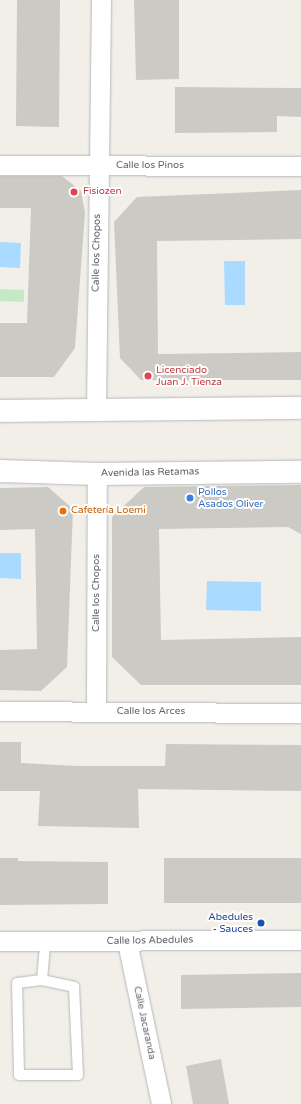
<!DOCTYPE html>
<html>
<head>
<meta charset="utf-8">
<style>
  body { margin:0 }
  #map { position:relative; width:301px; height:1104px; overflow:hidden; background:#f1efe8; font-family:"Varela Round",sans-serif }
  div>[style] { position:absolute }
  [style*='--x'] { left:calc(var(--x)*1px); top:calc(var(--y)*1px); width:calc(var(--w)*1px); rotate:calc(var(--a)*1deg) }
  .green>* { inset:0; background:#c5e8c5 }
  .water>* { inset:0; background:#aadaff }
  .building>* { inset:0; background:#cccac5 }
  .roads { filter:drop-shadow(0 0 1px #b5b8bc) drop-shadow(0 0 1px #b5b8bc) }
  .service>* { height:10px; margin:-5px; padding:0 5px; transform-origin:5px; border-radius:5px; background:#fff }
  .minor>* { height:19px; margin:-9.5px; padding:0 9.5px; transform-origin:9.5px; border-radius:9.5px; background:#fff }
  .tertiary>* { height:22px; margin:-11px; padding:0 11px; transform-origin:11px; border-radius:11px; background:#fff }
  .dots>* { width:11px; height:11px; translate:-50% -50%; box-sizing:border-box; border:2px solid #fff; border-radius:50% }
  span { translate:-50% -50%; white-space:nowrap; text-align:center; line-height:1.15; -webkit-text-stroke:4px #fff; paint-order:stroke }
  .street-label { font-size:10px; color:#5f6368 }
  .health-label { font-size:10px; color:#be3a42 }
  .left { translate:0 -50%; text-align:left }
  .shop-label { font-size:10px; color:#366cbe }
  .food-label { font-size:10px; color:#c56008 }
  .transit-label { font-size:10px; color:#164399 }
  .right { translate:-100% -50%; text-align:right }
</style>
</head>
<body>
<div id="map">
  <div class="green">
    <i style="clip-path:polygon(0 289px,24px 290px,24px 302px,0 301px)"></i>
  </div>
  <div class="water">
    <i style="clip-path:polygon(0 242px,21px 243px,20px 268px,0 267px)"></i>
    <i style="clip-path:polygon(224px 261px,245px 261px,245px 305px,225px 305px)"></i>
    <i style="clip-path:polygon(0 553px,21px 553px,21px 579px,0 578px)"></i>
    <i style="clip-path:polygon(207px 581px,261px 582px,261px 611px,206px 610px)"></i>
  </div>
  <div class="building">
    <i style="clip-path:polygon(17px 0,60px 0,59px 127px,16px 126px)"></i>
    <i style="clip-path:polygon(134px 0,179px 0,179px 79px,136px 80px)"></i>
    <i style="clip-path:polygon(175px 87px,301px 88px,301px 117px,277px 116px,277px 132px,175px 133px)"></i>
    <i style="clip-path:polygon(0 176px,62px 176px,81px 191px,85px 213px,75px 348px,54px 377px,0 377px,0 323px,27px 323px,31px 208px,0 208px)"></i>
    <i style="clip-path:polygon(301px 190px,301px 239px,157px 241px,158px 354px,301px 352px,301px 380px,141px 380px,120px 358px,114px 222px,137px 197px)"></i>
    <i style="clip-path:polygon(301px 485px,301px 534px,288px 527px,159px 529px,161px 640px,301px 637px,301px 685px,141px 685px,112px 657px,112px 517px,144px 487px)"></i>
    <i style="clip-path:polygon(48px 487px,73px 509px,67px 667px,41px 691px,0 690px,0 650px,37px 649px,35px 529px,0 530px,0 488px)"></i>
    <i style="clip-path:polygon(0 742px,21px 742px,21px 763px,78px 766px,165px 766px,166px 744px,301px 745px,301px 791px,138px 789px,139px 828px,38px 826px,40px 791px,0 791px)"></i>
    <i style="clip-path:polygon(0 858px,18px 858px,18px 861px,108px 862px,108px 904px,0 905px)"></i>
    <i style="clip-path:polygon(164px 858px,301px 858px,301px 903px,164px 903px)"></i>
    <i style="clip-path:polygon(301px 973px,301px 1007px,181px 1009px,181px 975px)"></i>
    <i style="clip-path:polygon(221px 1059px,229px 1104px,193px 1104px,186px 1066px)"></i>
  </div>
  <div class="roads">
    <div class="service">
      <i style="--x:42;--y:980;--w:33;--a:12"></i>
      <i style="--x:74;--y:987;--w:88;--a:87.4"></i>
      <i style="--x:78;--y:1075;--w:59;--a:180"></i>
      <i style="--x:19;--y:1075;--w:92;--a:-91.2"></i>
      <i style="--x:17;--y:983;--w:25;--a:-7"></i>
      <i style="--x:42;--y:980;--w:38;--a:-85"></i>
    </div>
    <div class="minor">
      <i style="--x:0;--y:165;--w:301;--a:0.2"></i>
      <i style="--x:96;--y:409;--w:409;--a:-89.3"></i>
      <i style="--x:0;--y:711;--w:301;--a:0.4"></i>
      <i style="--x:96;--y:712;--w:238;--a:-89.8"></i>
      <i style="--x:0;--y:941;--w:301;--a:-0.2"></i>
      <i style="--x:127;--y:942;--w:166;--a:78.1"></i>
    </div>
    <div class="tertiary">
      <i style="--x:0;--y:411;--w:301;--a:-0.6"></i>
      <i style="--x:0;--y:471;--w:97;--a:1.8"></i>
      <i style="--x:97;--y:474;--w:204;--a:-0.6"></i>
    </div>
  </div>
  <div class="dots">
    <i style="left:74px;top:192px;background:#e0444e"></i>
    <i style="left:148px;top:376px;background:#e0444e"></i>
    <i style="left:190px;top:498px;background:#3f7fe0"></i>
    <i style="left:63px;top:511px;background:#e8710a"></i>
    <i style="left:261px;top:923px;background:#1a4fb4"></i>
  </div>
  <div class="street-label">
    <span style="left:150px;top:166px">Calle los Pinos</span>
    <span style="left:97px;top:253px;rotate:-89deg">Calle los Chopos</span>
    <span style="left:150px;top:473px;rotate:-1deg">Avenida las Retamas</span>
    <span style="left:97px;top:593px;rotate:-90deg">Calle los Chopos</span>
    <span style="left:151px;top:712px">Calle los Arces</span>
    <span style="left:150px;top:941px;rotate:-1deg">Calle los Abedules</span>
    <span style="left:144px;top:1023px;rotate:78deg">Calle Jacaranda</span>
  </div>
  <div class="health-label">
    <span class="left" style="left:83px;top:192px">Fisiozen</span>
    <span class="left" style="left:156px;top:376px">Licenciado<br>Juan J. Tienza</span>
  </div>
  <div class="shop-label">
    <span class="left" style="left:198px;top:498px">Pollos<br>Asados Oliver</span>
  </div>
  <div class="food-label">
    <span class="left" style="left:71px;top:511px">Cafetería Loemi</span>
  </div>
  <div class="transit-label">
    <span class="right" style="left:253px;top:923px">Abedules<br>- Sauces</span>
  </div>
</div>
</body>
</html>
